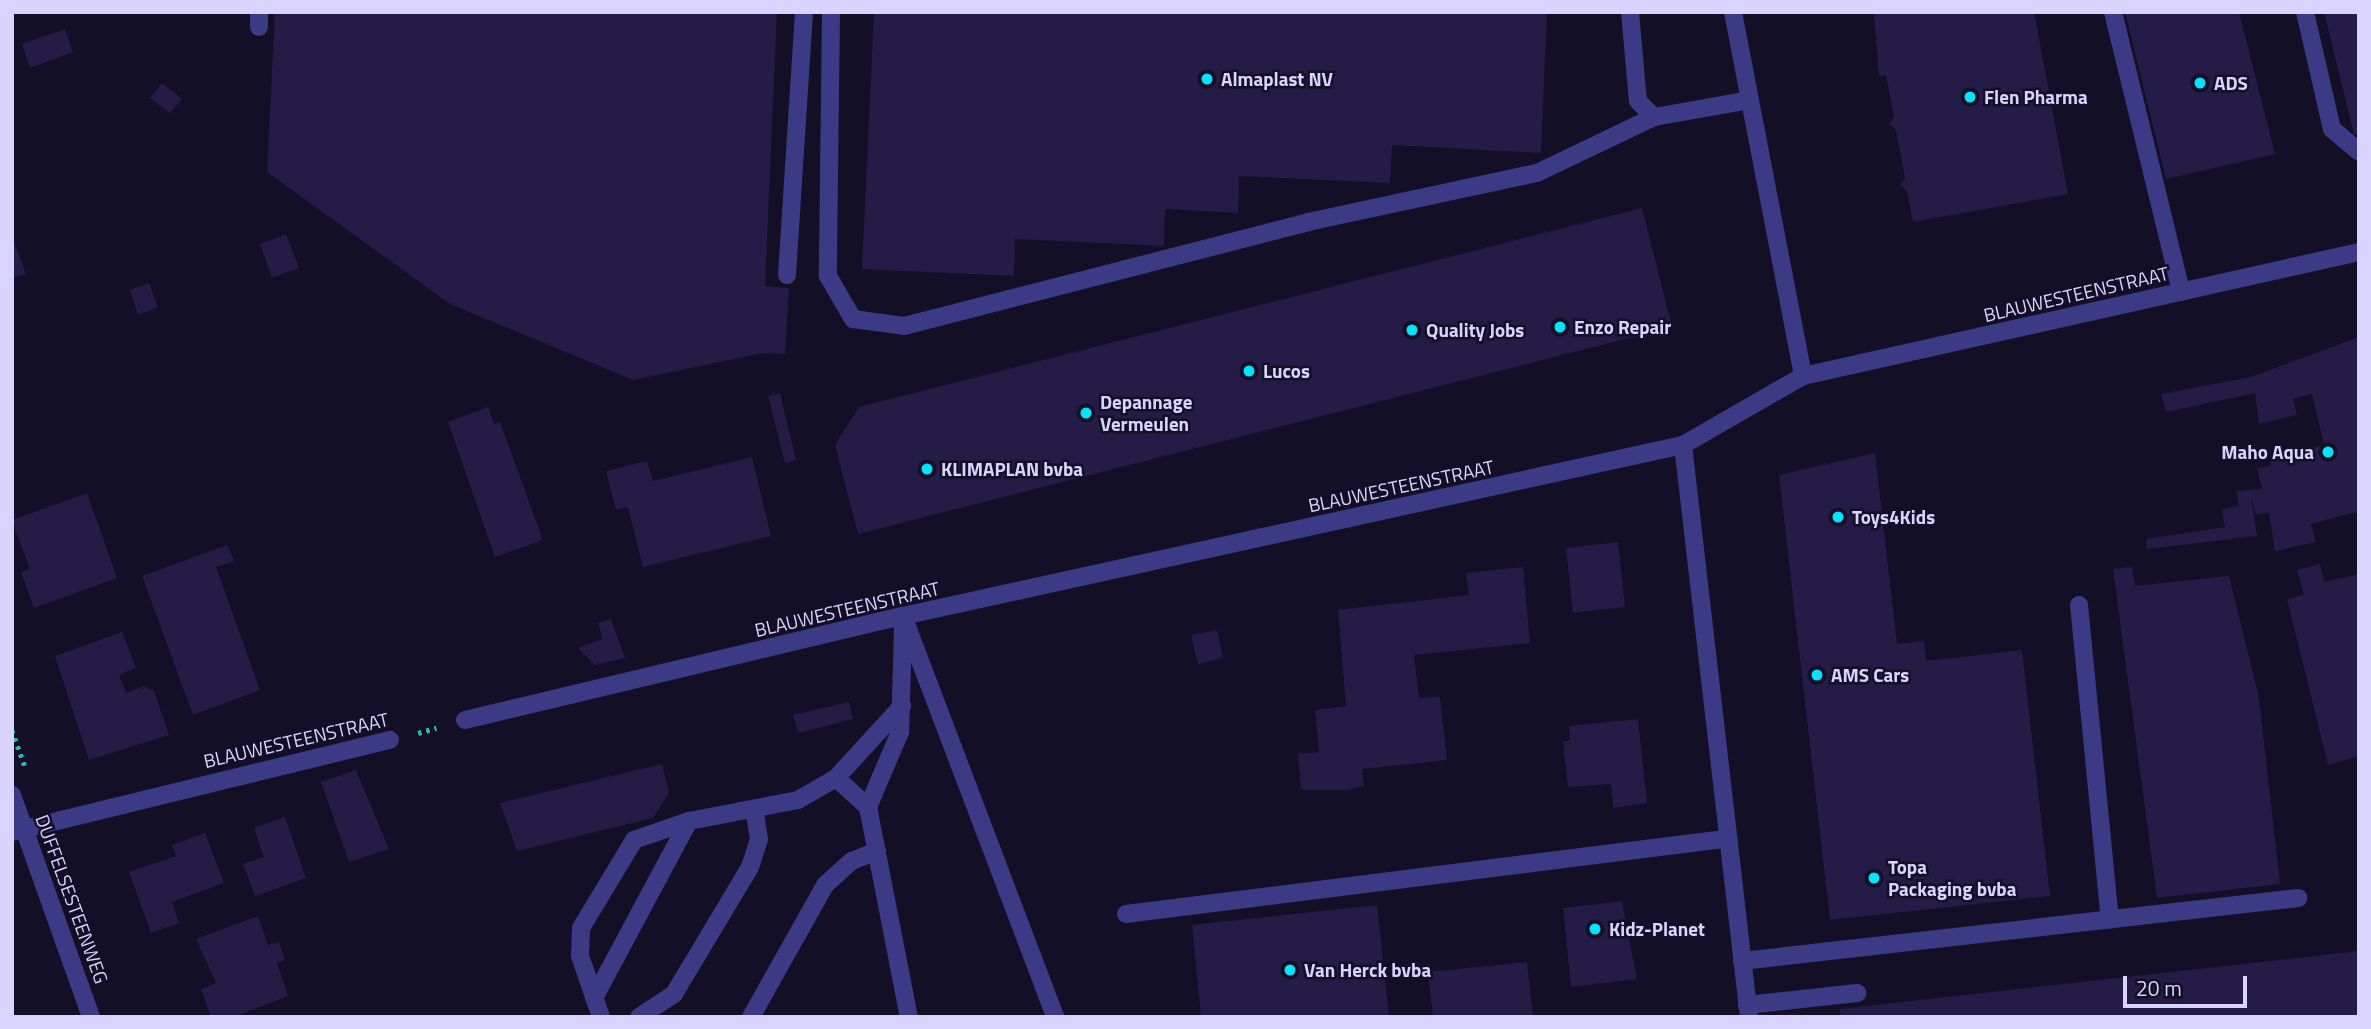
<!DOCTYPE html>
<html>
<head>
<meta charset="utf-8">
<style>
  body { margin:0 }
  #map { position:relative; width:2371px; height:1029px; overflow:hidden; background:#130f26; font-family:"Titillium Web",sans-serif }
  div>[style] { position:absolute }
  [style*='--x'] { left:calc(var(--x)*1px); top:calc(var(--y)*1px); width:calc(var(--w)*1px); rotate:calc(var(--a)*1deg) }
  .building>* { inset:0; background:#241b47 }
  .path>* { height:4.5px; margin-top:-2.25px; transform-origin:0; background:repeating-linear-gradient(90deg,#2fb8b0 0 3.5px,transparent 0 8.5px) }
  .minor>* { height:18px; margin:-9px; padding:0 9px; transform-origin:9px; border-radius:9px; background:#3d3a85 }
  .dots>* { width:19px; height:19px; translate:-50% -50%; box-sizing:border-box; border:4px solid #130f26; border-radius:50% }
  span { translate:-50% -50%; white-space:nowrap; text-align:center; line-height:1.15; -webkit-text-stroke:5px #130f26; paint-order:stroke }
  .poi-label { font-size:19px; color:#d9d4ff; font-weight:700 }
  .left { translate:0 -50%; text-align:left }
  .right { translate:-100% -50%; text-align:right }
  .street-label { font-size:19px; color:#d9d4ff }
  .frame { position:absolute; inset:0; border:14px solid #d9d4ff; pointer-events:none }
  .scale { position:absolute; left:2123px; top:976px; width:124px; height:32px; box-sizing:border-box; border:4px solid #d9d4ff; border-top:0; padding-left:9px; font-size:21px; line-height:24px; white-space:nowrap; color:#d9d4ff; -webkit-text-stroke:5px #130f26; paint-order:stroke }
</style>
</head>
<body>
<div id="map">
  <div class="building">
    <i style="clip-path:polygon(275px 12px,777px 12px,765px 286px,789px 288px,785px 354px,762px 353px,633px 380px,450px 304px,267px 172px)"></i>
    <i style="clip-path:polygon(874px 12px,1547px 12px,1541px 153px,1392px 145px,1390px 183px,1239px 176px,1238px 213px,1165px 209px,1164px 246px,1015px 239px,1014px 276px,862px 269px)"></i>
    <i style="clip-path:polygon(1874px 12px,2034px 12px,2068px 194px,1913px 222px,1907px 191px,1900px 185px,1905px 178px,1896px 130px,1889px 124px,1894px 117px,1886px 75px,1879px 76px)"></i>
    <i style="clip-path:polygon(2125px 12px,2239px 12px,2275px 154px,2166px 179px)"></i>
    <i style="clip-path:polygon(2324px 12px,2359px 12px,2359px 133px,2354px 135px)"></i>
    <i style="clip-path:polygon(65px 29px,73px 52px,30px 68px,22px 44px)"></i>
    <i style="clip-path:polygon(162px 83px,182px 99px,170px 113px,150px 98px)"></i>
    <i style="clip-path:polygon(1642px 208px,1672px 327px,858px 534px,835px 445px,859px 407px)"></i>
    <i style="clip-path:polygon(286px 234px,299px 268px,272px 278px,260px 244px)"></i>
    <i style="clip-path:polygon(12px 237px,26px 274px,12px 278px)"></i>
    <i style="clip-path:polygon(149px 283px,158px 307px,138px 315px,130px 290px)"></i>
    <i style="clip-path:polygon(2359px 337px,2359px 511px,2311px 524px,2316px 542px,2275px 551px,2269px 513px,2256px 515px,2251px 496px,2257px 536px,2147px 549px,2146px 539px,2225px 527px,2222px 509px,2239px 506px,2236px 491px,2262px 489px,2257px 468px,2271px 466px,2269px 458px,2324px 445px,2312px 394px,2293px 399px,2297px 415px,2259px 424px,2255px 393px,2166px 412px,2161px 394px,2251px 377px)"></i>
    <i style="clip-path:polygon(780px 393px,796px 460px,785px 463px,768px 396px)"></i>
    <i style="clip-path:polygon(488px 407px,494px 424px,500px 422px,543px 540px,495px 557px,448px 422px)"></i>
    <i style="clip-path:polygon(1875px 453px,1897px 644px,1924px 641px,1926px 661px,2022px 650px,2050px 896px,1830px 920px,1779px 475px)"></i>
    <i style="clip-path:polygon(752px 457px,771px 536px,643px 567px,628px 507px,616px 510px,606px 471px,647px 461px,653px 481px)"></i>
    <i style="clip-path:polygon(87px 493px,117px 578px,34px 608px,21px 572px,30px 569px,12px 520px)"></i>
    <i style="clip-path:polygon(1618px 542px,1625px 607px,1573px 613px,1566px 548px)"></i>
    <i style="clip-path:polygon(227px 545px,234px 561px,216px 567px,260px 690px,193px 715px,142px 576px)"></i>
    <i style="clip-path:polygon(2320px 564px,2324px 582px,2359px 574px,2359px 756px,2328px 765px,2287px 599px,2304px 595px,2297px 570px)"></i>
    <i style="clip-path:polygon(1523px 567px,1530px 643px,1414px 655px,1419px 698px,1440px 697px,1447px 760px,1362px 769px,1364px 786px,1347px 790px,1301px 790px,1298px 754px,1319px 752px,1315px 710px,1346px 706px,1338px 610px,1469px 595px,1466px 573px)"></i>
    <i style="clip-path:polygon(2132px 567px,2135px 586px,2229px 576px,2259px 698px,2280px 884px,2157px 898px,2113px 569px)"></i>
    <i style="clip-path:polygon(611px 619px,625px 658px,595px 665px,578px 648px,603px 639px,598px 623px)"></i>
    <i style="clip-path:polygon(1217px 630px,1223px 658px,1198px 664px,1191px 635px)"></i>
    <i style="clip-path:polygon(122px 632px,136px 668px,119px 675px,126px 693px,144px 686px,154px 691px,169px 735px,89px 760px,55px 656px)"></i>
    <i style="clip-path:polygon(849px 702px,853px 719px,798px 733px,793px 715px)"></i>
    <i style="clip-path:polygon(1638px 719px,1647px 803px,1613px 808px,1611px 784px,1568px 787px,1563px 742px,1570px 740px,1569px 726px)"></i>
    <i style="clip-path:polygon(662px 764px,669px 793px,653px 818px,517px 851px,500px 803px)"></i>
    <i style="clip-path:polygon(356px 770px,389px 849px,349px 862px,321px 782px)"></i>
    <i style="clip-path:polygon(285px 817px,306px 878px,255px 896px,243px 864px,264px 857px,254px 828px)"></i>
    <i style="clip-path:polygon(205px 833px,224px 883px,172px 902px,179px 923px,151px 933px,129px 872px,176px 856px,172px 845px)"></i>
    <i style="clip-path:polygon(1622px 901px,1637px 979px,1571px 987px,1563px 908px)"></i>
    <i style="clip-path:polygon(1377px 905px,1389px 1016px,1201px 1017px,1192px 925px)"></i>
    <i style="clip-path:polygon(258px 916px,268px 945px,279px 942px,285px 960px,277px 963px,288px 996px,234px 1017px,211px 1017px,201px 989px,216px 983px,196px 939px)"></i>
    <i style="clip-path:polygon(2359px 951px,2359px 1017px,1840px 1017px,1840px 1009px)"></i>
    <i style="clip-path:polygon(1527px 962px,1533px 1017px,1433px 1017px,1428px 972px)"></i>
  </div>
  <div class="path">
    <i style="--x:12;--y:730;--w:41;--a:70.3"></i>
    <i style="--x:418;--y:733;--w:19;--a:-16"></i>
  </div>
  <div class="minor">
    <i style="--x:259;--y:12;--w:15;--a:90"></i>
    <i style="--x:831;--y:12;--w:264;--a:90.7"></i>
    <i style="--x:828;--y:276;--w:50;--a:59.8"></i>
    <i style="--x:853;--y:319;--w:51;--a:7.8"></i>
    <i style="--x:904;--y:326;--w:417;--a:-14.4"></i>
    <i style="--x:1308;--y:222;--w:234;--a:-12.1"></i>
    <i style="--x:1537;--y:173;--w:130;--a:-25.6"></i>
    <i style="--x:1630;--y:12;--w:89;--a:84.9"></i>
    <i style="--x:1638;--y:101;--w:23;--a:45"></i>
    <i style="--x:1654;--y:117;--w:97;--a:-10"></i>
    <i style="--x:1733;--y:12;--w:371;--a:79.1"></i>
    <i style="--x:2113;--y:12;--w:288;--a:76.3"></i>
    <i style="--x:2305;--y:12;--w:120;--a:77"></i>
    <i style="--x:2332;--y:129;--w:35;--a:40"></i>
    <i style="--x:787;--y:275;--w:264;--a:-86.3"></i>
    <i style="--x:1683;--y:445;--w:576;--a:83.42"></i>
    <i style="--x:2079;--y:605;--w:316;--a:84.4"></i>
    <i style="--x:903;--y:616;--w:429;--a:69.2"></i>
    <i style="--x:903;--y:627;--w:105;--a:91.6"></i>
    <i style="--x:900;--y:732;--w:82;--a:113.1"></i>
    <i style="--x:868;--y:807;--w:214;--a:79"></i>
    <i style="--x:465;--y:720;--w:450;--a:-13.4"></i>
    <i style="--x:903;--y:616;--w:799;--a:-12.37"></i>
    <i style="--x:1683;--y:445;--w:138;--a:-29.9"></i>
    <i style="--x:1803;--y:376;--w:570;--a:-12.57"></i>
    <i style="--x:836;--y:778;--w:43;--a:42.2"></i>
    <i style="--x:12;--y:795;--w:236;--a:70.4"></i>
    <i style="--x:12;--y:832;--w:389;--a:-13.7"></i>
    <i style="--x:1126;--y:914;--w:604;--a:-7.14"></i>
    <i style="--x:1742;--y:961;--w:560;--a:-6.46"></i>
    <i style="--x:594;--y:998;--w:201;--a:-61.8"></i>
    <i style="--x:1747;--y:1005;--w:111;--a:-6.2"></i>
    <i style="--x:601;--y:1017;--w:65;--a:-109"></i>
    <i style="--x:580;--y:956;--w:28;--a:-88"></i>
    <i style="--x:581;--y:928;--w:103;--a:-58.9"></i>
    <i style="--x:634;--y:840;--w:58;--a:-19.1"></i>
    <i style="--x:689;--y:821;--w:111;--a:-10.9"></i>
    <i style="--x:798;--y:800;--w:44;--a:-30.1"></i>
    <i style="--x:836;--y:778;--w:98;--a:-47.5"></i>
    <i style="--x:639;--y:1017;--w:42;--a:-33.3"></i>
    <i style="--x:674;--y:994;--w:148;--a:-59.1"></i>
    <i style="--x:750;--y:867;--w:29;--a:-72"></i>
    <i style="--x:759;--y:839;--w:30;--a:-99"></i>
    <i style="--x:751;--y:1017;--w:151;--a:-60.7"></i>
    <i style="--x:825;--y:885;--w:36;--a:-42"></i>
    <i style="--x:852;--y:861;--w:27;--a:-22"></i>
  </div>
  <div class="dots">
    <i style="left:1207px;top:79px;background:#00e5ff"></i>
    <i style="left:2200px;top:83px;background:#00e5ff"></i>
    <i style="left:1970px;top:97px;background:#00e5ff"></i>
    <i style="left:1560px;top:327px;background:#00e5ff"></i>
    <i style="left:1412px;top:330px;background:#00e5ff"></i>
    <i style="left:1249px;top:371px;background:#00e5ff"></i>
    <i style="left:1086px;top:413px;background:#00e5ff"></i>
    <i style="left:2328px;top:452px;background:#00e5ff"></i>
    <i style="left:927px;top:469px;background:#00e5ff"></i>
    <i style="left:1838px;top:517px;background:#00e5ff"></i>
    <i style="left:1817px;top:675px;background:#00e5ff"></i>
    <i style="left:1874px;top:878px;background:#00e5ff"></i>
    <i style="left:1595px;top:929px;background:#00e5ff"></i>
    <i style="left:1290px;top:970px;background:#00e5ff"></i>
  </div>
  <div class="poi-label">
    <span class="left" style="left:1221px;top:79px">Almaplast NV</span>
    <span class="left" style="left:2214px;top:83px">ADS</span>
    <span class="left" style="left:1984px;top:97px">Flen Pharma</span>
    <span class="left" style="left:1574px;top:327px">Enzo Repair</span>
    <span class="left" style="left:1426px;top:330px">Quality Jobs</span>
    <span class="left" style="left:1263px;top:371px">Lucos</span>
    <span class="left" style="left:1100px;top:413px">Depannage<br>Vermeulen</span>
    <span class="right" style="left:2314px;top:452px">Maho Aqua</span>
    <span class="left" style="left:941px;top:469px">KLIMAPLAN bvba</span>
    <span class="left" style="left:1852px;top:517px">Toys4Kids</span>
    <span class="left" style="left:1831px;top:675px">AMS Cars</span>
    <span class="left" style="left:1888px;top:878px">Topa<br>Packaging bvba</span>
    <span class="left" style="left:1609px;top:929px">Kidz-Planet</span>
    <span class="left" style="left:1304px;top:970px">Van Herck bvba</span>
  </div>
  <div class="street-label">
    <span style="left:2076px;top:294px;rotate:-13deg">BLAUWESTEENSTRAAT</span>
    <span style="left:1401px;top:486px;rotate:-12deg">BLAUWESTEENSTRAAT</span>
    <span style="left:847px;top:609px;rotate:-13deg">BLAUWESTEENSTRAAT</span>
    <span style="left:296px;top:740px;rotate:-13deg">BLAUWESTEENSTRAAT</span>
    <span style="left:72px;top:899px;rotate:70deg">DUFFELSESTEENWEG</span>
  </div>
  <div class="frame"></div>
  <div class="scale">20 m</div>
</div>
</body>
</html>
